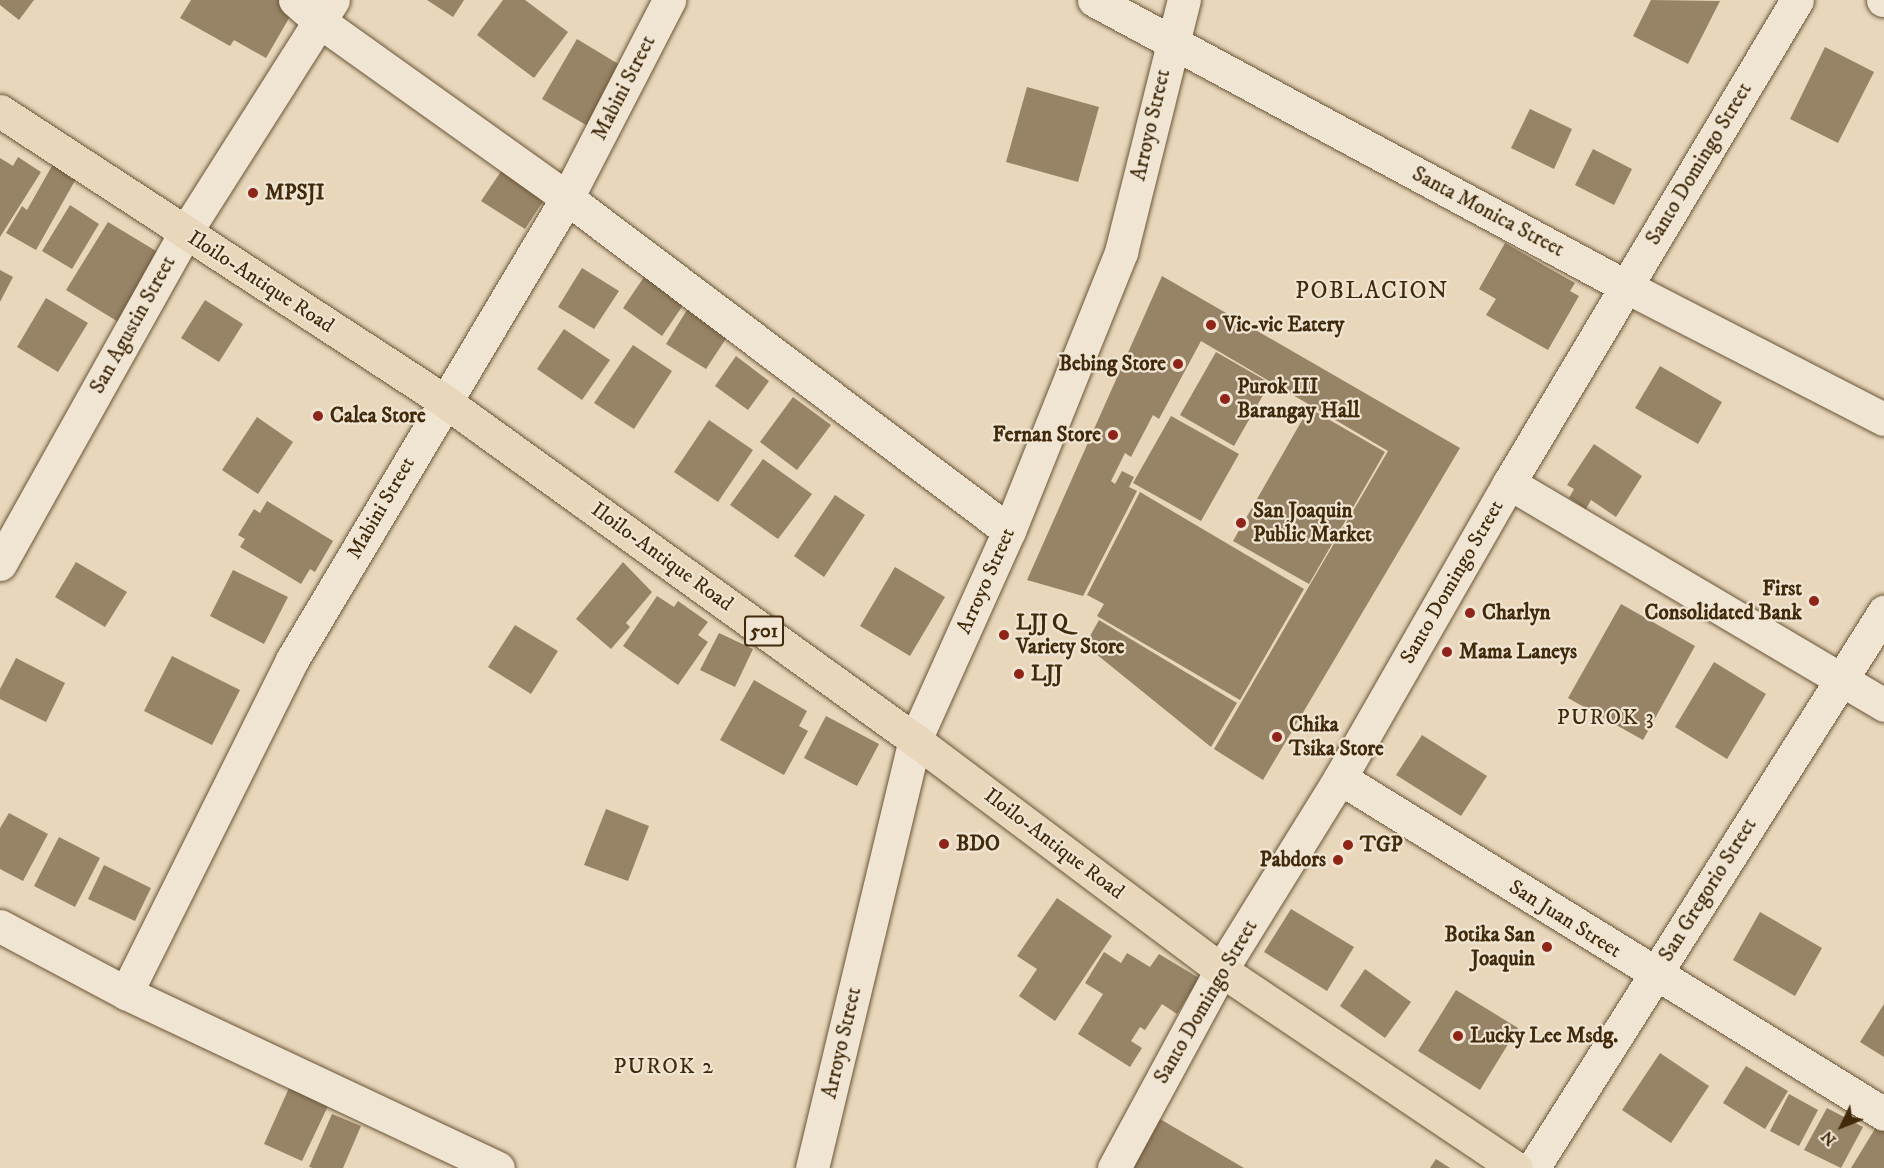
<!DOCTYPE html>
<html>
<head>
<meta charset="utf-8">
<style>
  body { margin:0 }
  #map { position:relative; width:1884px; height:1168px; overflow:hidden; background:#e8d7bb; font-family:"IM FELL DW Pica",serif }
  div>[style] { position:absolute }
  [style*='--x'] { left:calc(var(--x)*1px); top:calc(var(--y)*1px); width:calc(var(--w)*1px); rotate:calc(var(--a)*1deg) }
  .building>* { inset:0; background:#978467 }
  .roads { filter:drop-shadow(0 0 2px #6a5537) drop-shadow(0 0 2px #6a5537) }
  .street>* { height:33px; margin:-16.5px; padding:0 16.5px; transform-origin:16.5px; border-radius:16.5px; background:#f0e5d3 }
  .primary>* { height:33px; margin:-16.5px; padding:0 16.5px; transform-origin:16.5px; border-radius:16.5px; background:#e8d7bb }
  .dots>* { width:16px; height:16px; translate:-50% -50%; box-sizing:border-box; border:3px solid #f0e5d3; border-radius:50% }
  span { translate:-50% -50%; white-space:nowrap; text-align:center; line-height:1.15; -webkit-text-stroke:4.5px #f0e5d3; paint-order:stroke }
  .shield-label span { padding:2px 4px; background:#f0e5d3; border:2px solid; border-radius:4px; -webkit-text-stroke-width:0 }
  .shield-label { font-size:20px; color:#402a0b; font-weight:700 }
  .street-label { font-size:21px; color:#402a0b }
  .poi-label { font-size:21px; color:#402a0b; font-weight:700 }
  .left { translate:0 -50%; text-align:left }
  .right { translate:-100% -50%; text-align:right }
  .neighbourhood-label { font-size:22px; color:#402a0b; letter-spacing:1.5px }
  .quarter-label { font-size:24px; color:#402a0b; letter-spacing:1.5px }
  .north { position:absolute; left:1812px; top:1096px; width:60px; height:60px; -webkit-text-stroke:4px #f0e5d3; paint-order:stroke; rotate:227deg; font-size:16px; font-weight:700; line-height:24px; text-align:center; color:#402a0b }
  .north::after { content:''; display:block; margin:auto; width:21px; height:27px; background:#402a0b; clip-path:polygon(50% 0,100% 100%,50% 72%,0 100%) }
</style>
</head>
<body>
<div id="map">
  <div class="building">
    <i style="clip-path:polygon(0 0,34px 0,19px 20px,0 5px)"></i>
    <i style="clip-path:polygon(191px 0,287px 0,292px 13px,266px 58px,234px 40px,230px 46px,180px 18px)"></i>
    <i style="clip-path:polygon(427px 0,464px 0,453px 17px)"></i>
    <i style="clip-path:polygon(503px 0,525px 0,568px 32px,534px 78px,477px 35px)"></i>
    <i style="clip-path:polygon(1651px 0,1720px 1px,1688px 64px,1633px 36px)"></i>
    <i style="clip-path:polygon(577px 39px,625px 68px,591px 128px,542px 99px)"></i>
    <i style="clip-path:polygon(1825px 47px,1874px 72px,1838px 143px,1790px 119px)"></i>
    <i style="clip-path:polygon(1027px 87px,1099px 107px,1078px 182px,1006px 162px)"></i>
    <i style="clip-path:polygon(1530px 109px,1572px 129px,1554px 169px,1511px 148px)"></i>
    <i style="clip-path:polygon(1593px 149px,1632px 169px,1614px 205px,1575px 185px)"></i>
    <i style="clip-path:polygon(18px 157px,41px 172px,0 237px,0 158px,13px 166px)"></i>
    <i style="clip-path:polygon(508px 161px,551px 189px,525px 229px,481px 201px)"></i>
    <i style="clip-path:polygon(53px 164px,77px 177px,36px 250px,6px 233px,22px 206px,27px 210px)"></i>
    <i style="clip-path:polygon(70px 205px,99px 224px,72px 269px,42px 251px)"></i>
    <i style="clip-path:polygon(108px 222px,166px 257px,125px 326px,66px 290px)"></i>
    <i style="clip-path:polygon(1505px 243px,1575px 283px,1570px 291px,1579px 296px,1548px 350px,1486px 315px,1496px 299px,1479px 289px)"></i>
    <i style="clip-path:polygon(582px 268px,619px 291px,594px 329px,558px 307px)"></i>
    <i style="clip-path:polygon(0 270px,13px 277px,0 302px)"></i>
    <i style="clip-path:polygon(646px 274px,686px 301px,662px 336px,623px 308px)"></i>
    <i style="clip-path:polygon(1162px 276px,1460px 448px,1263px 780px,1214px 749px,1388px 451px,1201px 341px,1159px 419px,1153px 415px,1131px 457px,1125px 453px,1111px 481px,1115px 484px,1122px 471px,1134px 477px,1129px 487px,1137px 491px,1083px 596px,1027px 580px)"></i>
    <i style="clip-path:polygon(46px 298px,88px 323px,58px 372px,17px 347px)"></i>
    <i style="clip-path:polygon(205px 300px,243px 324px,219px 362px,181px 338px)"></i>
    <i style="clip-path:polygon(690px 305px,731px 331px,706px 369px,666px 344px)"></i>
    <i style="clip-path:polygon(564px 329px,610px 360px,582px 400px,537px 369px)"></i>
    <i style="clip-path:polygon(633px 345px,672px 371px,634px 429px,594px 403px)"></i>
    <i style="clip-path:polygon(1216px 352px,1270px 383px,1234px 446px,1180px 415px)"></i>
    <i style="clip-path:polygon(736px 356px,769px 381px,748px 410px,715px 386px)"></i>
    <i style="clip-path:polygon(1660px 366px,1722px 402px,1698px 444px,1635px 408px)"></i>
    <i style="clip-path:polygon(793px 397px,831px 425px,797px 470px,760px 442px)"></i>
    <i style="clip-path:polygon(1309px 408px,1385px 452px,1309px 584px,1233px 541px)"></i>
    <i style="clip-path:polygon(1171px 416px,1239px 454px,1201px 521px,1133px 483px)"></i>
    <i style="clip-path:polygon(257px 417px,293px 442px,258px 494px,222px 470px)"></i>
    <i style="clip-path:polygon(709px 420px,753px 450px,718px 502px,674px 472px)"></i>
    <i style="clip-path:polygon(1594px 444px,1642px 476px,1616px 517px,1591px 500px,1586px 509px,1569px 498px,1574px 489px,1567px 485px)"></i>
    <i style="clip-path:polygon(763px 459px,812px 494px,778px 539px,730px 505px)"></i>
    <i style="clip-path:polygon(1140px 492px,1304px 589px,1240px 700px,1097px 616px,1104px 604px,1087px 595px)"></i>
    <i style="clip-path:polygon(835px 495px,865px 515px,824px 577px,794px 556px)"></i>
    <i style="clip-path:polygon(267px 501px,333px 541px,315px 572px,310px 569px,301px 584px,240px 547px,245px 539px,238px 535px,254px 509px,260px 513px)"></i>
    <i style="clip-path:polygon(76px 562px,127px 592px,105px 627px,55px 597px)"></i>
    <i style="clip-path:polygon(623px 562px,652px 592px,626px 623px,630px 627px,611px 649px,576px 619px)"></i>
    <i style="clip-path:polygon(895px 567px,945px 597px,910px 656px,860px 626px)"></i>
    <i style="clip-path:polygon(233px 570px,288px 597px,264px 644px,210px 616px)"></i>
    <i style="clip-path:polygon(657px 596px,674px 607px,678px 601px,708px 622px,698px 635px,708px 642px,678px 685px,623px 646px)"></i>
    <i style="clip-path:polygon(1621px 604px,1695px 646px,1643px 740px,1568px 698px)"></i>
    <i style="clip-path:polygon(1099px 620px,1237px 703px,1211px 747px,1085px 645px)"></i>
    <i style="clip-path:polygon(515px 625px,558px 651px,531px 694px,488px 667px)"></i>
    <i style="clip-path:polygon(719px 633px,753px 649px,735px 687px,700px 670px)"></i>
    <i style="clip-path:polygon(172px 656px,240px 690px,212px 745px,144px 711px)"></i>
    <i style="clip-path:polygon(16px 658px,65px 683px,46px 722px,0 699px,0 689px)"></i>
    <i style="clip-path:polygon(1714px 662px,1766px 694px,1727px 759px,1675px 727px)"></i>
    <i style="clip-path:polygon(754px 680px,807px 711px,799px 726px,808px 731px,784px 775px,720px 740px)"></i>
    <i style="clip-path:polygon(826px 716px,879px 744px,857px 786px,804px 758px)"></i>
    <i style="clip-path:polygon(1422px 735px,1487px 776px,1461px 816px,1396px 775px)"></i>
    <i style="clip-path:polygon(606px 809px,649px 826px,628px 881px,584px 865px)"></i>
    <i style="clip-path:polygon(9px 813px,48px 834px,23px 881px,0 869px,0 828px)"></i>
    <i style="clip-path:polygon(59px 837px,100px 858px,75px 907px,34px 886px)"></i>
    <i style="clip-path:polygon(104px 865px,151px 888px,135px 921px,88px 899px)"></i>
    <i style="clip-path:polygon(1057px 898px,1112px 936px,1055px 1021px,1019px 996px,1037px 969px,1017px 956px)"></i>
    <i style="clip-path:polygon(1291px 909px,1354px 947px,1327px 991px,1264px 952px)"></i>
    <i style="clip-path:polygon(1760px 912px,1822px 948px,1795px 996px,1733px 960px)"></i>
    <i style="clip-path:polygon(1104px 952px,1121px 963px,1127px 953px,1150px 967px,1159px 954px,1199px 978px,1177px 1014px,1162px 1004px,1145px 1030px,1140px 1027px,1131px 1041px,1142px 1048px,1130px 1067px,1078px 1034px,1103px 994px,1085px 983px)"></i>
    <i style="clip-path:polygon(1365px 969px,1411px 1002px,1385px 1038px,1340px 1006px)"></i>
    <i style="clip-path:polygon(1456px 990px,1518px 1028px,1480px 1090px,1418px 1051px)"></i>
    <i style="clip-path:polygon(1884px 1004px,1884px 1057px,1860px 1042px)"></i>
    <i style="clip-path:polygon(1660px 1053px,1709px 1086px,1671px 1143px,1622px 1110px)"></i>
    <i style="clip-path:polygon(1746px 1066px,1788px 1091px,1765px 1129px,1723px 1103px)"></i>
    <i style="clip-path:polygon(289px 1088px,328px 1106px,302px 1161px,264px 1144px)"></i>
    <i style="clip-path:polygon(1789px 1094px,1818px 1110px,1799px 1146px,1770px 1131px)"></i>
    <i style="clip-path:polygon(1827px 1108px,1863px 1127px,1841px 1168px,1804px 1150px)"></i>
    <i style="clip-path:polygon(332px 1114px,361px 1126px,343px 1168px,313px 1168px,309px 1167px)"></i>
    <i style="clip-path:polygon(1160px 1119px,1244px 1168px,1131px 1168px)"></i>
    <i style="clip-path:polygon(1881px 1119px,1884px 1121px,1884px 1168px,1851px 1168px)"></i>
    <i style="clip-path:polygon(1436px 1159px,1450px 1168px,1430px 1168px)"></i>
  </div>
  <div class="roads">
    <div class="street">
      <i style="--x:295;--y:0;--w:32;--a:41"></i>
      <i style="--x:319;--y:21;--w:305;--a:35.5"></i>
      <i style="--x:567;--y:198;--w:553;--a:36.99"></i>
      <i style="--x:1094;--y:0;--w:603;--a:28.31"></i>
      <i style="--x:1625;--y:286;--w:291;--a:27.2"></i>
      <i style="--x:1883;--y:0;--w:1;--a:0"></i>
      <i style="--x:1509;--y:483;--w:436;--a:30.6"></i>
      <i style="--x:0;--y:564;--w:379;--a:-60.8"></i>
      <i style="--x:185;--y:233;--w:276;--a:-57.6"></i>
      <i style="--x:1340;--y:778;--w:639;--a:31.7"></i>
      <i style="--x:0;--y:926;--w:143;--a:28"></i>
      <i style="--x:126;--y:993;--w:411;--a:25.2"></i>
      <i style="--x:126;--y:993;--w:372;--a:-63.5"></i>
      <i style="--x:292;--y:660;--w:538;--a:-59.24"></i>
      <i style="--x:567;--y:198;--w:223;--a:-62.7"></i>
      <i style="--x:812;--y:1168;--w:440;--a:-76.5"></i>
      <i style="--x:915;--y:740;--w:229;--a:-65.8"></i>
      <i style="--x:1009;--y:531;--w:301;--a:-68.1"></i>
      <i style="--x:1121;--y:252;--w:260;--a:-76"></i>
      <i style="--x:1114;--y:1168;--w:225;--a:-61.6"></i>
      <i style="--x:1221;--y:970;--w:226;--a:-58.2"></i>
      <i style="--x:1340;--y:778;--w:340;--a:-60.2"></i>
      <i style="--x:1509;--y:483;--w:562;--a:-59.19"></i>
      <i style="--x:1533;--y:1168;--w:658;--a:-57.74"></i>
    </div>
    <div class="primary">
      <i style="--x:0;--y:111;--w:529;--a:33.12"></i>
      <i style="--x:443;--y:400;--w:582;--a:35.77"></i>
      <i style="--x:915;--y:740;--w:383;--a:36.9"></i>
      <i style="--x:1221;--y:970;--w:355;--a:33.9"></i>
    </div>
  </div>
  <div class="dots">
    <i style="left:253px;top:193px;background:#8f2418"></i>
    <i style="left:1211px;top:325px;background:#8f2418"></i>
    <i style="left:1178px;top:364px;background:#8f2418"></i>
    <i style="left:1225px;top:399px;background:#8f2418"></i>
    <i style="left:318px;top:416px;background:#8f2418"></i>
    <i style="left:1113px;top:435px;background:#8f2418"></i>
    <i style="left:1241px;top:523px;background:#8f2418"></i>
    <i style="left:1814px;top:601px;background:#8f2418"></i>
    <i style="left:1470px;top:613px;background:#8f2418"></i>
    <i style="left:1004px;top:635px;background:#8f2418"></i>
    <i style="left:1447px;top:652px;background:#8f2418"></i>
    <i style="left:1019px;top:674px;background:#8f2418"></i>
    <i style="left:1277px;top:737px;background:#8f2418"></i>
    <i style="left:944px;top:844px;background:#8f2418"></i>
    <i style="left:1348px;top:845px;background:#8f2418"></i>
    <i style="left:1338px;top:860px;background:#8f2418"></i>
    <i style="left:1547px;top:947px;background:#8f2418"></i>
    <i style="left:1458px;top:1036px;background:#8f2418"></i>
  </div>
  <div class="shield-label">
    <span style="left:764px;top:631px">501</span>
  </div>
  <div class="street-label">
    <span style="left:624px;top:88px;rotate:-63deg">Mabini Street</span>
    <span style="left:1151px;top:125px;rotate:-77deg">Arroyo Street</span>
    <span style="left:1699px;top:164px;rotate:-59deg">Santo Domingo Street</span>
    <span style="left:1488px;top:212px;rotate:28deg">Santa Monica Street</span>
    <span style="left:261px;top:282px;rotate:33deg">Iloilo-Antique Road</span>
    <span style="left:133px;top:325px;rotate:-61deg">San Agustin Street</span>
    <span style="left:381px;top:508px;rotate:-60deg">Mabini Street</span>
    <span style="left:662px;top:557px;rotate:36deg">Iloilo-Antique Road</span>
    <span style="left:986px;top:581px;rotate:-66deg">Arroyo Street</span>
    <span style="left:1452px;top:582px;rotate:-60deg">Santo Domingo Street</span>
    <span style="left:1054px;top:844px;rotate:37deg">Iloilo-Antique Road</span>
    <span style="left:1708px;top:890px;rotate:-58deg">San Gregorio Street</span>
    <span style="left:1565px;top:919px;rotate:32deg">San Juan Street</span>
    <span style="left:1206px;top:1002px;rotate:-60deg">Santo Domingo Street</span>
    <span style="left:842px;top:1043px;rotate:-77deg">Arroyo Street</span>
  </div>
  <div class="poi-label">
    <span class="left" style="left:265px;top:193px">MPSJI</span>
    <span class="left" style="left:1223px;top:325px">Vic-vic Eatery</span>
    <span class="right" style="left:1166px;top:364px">Bebing Store</span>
    <span class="left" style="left:1237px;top:399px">Purok III<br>Barangay Hall</span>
    <span class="left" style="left:330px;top:416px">Calea Store</span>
    <span class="right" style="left:1101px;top:435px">Fernan Store</span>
    <span class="left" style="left:1253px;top:523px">San Joaquin<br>Public Market</span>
    <span class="right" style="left:1802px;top:601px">First<br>Consolidated Bank</span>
    <span class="left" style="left:1482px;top:613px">Charlyn</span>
    <span class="left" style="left:1016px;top:635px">LJJ Q<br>Variety Store</span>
    <span class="left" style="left:1459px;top:652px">Mama Laneys</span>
    <span class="left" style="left:1031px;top:674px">LJJ</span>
    <span class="left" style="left:1289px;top:737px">Chika<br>Tsika Store</span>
    <span class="left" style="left:956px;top:844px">BDO</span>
    <span class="left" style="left:1360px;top:845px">TGP</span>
    <span class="right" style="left:1326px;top:860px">Pabdors</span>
    <span class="right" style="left:1535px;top:947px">Botika San<br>Joaquin</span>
    <span class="left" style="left:1470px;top:1036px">Lucky Lee Msdg.</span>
  </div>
  <div class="neighbourhood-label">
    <span style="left:1606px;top:718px">PUROK 3</span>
    <span style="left:664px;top:1067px">PUROK 2</span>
  </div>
  <div class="quarter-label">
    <span style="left:1372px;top:292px">POBLACION</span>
  </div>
  <div class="north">N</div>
</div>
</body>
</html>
